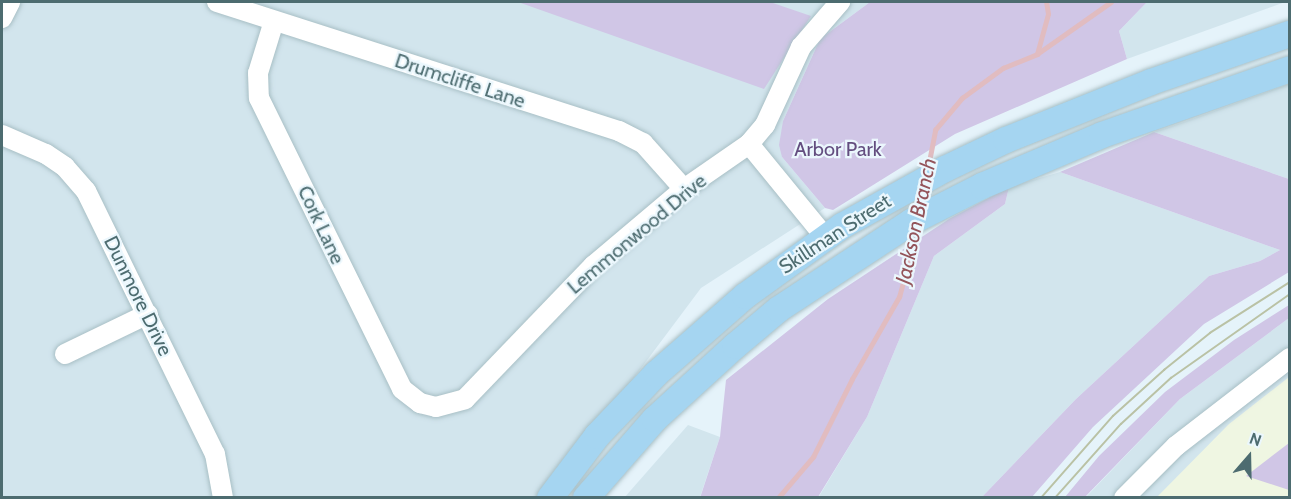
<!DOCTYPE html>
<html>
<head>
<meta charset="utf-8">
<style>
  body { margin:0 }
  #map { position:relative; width:1291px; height:499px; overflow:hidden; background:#e5f3fa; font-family:Cabin,sans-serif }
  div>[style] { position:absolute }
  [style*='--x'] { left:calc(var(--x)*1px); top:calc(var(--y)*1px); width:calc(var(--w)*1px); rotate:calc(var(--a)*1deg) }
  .residential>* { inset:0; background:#d2e5ed }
  .education>* { inset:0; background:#eff6e2 }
  .green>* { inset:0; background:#d0c6e6 }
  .stream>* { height:4.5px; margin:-2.25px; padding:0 2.25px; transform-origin:2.25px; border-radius:2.25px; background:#e1bcc0 }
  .roads { filter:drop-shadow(0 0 2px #a8bfc5) drop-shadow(0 0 2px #a8bfc5) }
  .minor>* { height:20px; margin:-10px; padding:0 10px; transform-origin:10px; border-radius:10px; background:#fff }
  .major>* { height:26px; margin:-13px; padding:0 13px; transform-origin:13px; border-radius:13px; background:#a5d5f1 }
  .tram>* { height:1.5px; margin:-0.75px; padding:0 0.75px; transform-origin:0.75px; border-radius:0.75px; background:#bac2a5 }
  span { translate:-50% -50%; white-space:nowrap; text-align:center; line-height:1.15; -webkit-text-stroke:4.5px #ebf7fd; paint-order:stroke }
  .street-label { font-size:20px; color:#4d6c70 }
  .park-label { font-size:20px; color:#634d7f }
  .water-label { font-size:21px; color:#94545a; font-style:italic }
  .frame { position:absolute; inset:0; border:3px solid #4d6c70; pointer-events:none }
  .north { position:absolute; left:1219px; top:427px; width:60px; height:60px; -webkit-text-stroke:4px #ebf7fd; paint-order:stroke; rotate:20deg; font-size:16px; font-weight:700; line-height:24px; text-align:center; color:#4d6c70 }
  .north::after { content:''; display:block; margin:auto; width:21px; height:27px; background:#4d6c70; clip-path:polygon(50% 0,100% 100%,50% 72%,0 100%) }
</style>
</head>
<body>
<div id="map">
  <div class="residential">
    <i style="clip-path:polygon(2px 2px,870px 2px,820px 39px,783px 121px,782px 157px,825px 208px,701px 288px,544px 498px,2px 497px)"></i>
    <i style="clip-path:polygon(1147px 2px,1285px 2px,1127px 59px,1119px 31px)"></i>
    <i style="clip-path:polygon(1289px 84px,1289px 179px,1154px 132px,1181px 123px)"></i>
    <i style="clip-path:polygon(1060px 172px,1280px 250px,1260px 261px,1209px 276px,1076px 399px,982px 497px,818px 498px,867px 417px,934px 256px,1005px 204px,1009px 187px)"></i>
    <i style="clip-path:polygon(1289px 318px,1289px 497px,1085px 498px,1180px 399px)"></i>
    <i style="clip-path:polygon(688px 425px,720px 437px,700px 497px,624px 498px)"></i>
  </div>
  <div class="education">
    <i style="clip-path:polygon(1289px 377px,1289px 497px,1156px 498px,1229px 424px)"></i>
  </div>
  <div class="green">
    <i style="clip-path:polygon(518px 2px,770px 2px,811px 16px,764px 89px)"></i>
    <i style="clip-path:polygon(870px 2px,1147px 2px,1119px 31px,1127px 59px,955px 134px,833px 210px,825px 208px,782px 157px,779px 145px,783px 121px,820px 39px)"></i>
    <i style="clip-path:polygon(1154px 132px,1289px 179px,1289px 272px,1204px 324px,1093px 427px,1032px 497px,982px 497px,1076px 399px,1209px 276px,1260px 261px,1280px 250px,1060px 172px)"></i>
    <i style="clip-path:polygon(1009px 187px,1005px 204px,934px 256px,867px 417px,818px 497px,700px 498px,720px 437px,726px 380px,828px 299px,949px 219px)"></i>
    <i style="clip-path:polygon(1289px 305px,1289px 318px,1180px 399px,1085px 497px,1065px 497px,1099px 456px,1165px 392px,1234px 340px)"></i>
    <i style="clip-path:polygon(1289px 443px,1289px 490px,1246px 476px)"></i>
  </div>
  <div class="stream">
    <i style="--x:1037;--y:54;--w:41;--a:-74.6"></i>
    <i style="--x:1048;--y:14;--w:12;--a:-99"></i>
    <i style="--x:928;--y:167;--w:38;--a:-79"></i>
    <i style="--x:935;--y:130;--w:42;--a:-49.8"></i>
    <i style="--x:962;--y:98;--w:51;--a:-36.2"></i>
    <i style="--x:1003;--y:68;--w:37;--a:-22"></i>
    <i style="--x:1037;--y:54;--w:90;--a:-35.1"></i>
    <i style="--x:778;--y:498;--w:54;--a:-49.5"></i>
    <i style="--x:813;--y:457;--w:87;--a:-63.4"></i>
    <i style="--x:852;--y:379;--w:95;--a:-60.2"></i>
    <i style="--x:899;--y:297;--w:71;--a:-74.4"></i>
  </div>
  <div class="roads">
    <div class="minor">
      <i style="--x:217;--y:2;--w:422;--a:17.8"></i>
      <i style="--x:619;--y:131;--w:27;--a:27"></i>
      <i style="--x:643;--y:143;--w:62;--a:48.3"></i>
      <i style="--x:2;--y:18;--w:18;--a:-63"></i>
      <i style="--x:274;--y:21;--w:54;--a:107.1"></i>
      <i style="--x:258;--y:73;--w:25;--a:88"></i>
      <i style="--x:259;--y:98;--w:324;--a:63.8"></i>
      <i style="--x:402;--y:389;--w:23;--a:38"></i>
      <i style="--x:420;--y:403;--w:16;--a:14"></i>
      <i style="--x:436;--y:407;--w:30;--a:-15"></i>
      <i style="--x:465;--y:399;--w:185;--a:-46.1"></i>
      <i style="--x:593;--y:266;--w:119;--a:-40.2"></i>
      <i style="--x:684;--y:189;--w:79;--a:-34.7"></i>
      <i style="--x:749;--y:144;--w:25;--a:-50"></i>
      <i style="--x:765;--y:125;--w:86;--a:-65.2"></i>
      <i style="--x:801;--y:47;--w:60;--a:-49.1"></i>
      <i style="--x:2;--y:135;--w:48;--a:23.4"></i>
      <i style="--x:46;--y:154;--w:23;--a:34"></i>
      <i style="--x:65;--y:167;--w:32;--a:49"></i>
      <i style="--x:86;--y:191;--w:293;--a:63.9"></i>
      <i style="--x:215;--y:454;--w:45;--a:79.7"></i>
      <i style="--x:749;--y:144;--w:120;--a:50.7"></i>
      <i style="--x:65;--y:354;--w:92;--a:-25.7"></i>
      <i style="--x:1124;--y:498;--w:74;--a:-45"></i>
      <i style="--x:1176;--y:446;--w:144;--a:-37.7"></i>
    </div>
    <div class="major">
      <i style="--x:550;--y:498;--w:78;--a:-52.8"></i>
      <i style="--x:597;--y:436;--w:86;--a:-46.4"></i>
      <i style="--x:656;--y:374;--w:118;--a:-41.2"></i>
      <i style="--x:745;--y:296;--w:120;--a:-35.8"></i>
      <i style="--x:842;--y:226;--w:118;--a:-29"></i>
      <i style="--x:945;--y:169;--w:68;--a:-25.4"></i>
      <i style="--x:1006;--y:140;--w:156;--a:-21.8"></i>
      <i style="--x:1151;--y:82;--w:147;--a:-19.1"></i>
      <i style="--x:586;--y:498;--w:105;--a:-48.9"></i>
      <i style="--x:655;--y:419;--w:108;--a:-42.4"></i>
      <i style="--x:735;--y:346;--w:57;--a:-40.1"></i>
      <i style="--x:779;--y:309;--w:158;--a:-33.4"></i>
      <i style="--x:911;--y:222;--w:80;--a:-26.9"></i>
      <i style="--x:982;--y:186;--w:130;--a:-23"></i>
      <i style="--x:1102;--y:135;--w:199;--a:-19.3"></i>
    </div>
  </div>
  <div class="tram">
    <i style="--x:1041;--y:498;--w:109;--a:-48.7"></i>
    <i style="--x:1113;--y:416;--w:69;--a:-42"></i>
    <i style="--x:1164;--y:370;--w:59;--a:-38.8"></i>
    <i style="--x:1210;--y:333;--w:95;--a:-32.5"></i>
    <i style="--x:1055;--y:498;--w:99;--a:-48.3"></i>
    <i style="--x:1121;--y:424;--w:68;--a:-42.6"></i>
    <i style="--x:1171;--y:378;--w:146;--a:-35.2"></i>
  </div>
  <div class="street-label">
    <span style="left:460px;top:81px;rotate:18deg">Drumcliffe Lane</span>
    <span style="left:321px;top:225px;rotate:65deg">Cork Lane</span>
    <span style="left:637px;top:234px;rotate:-40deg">Lemmonwood Drive</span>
    <span style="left:835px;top:234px;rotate:-33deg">Skillman Street</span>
    <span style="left:138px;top:296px;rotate:64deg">Dunmore Drive</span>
  </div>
  <div class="park-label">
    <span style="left:838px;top:149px">Arbor Park</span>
  </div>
  <div class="water-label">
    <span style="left:916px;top:221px;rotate:-78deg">Jackson Branch</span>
  </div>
  <div class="frame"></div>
  <div class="north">N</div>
</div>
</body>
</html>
